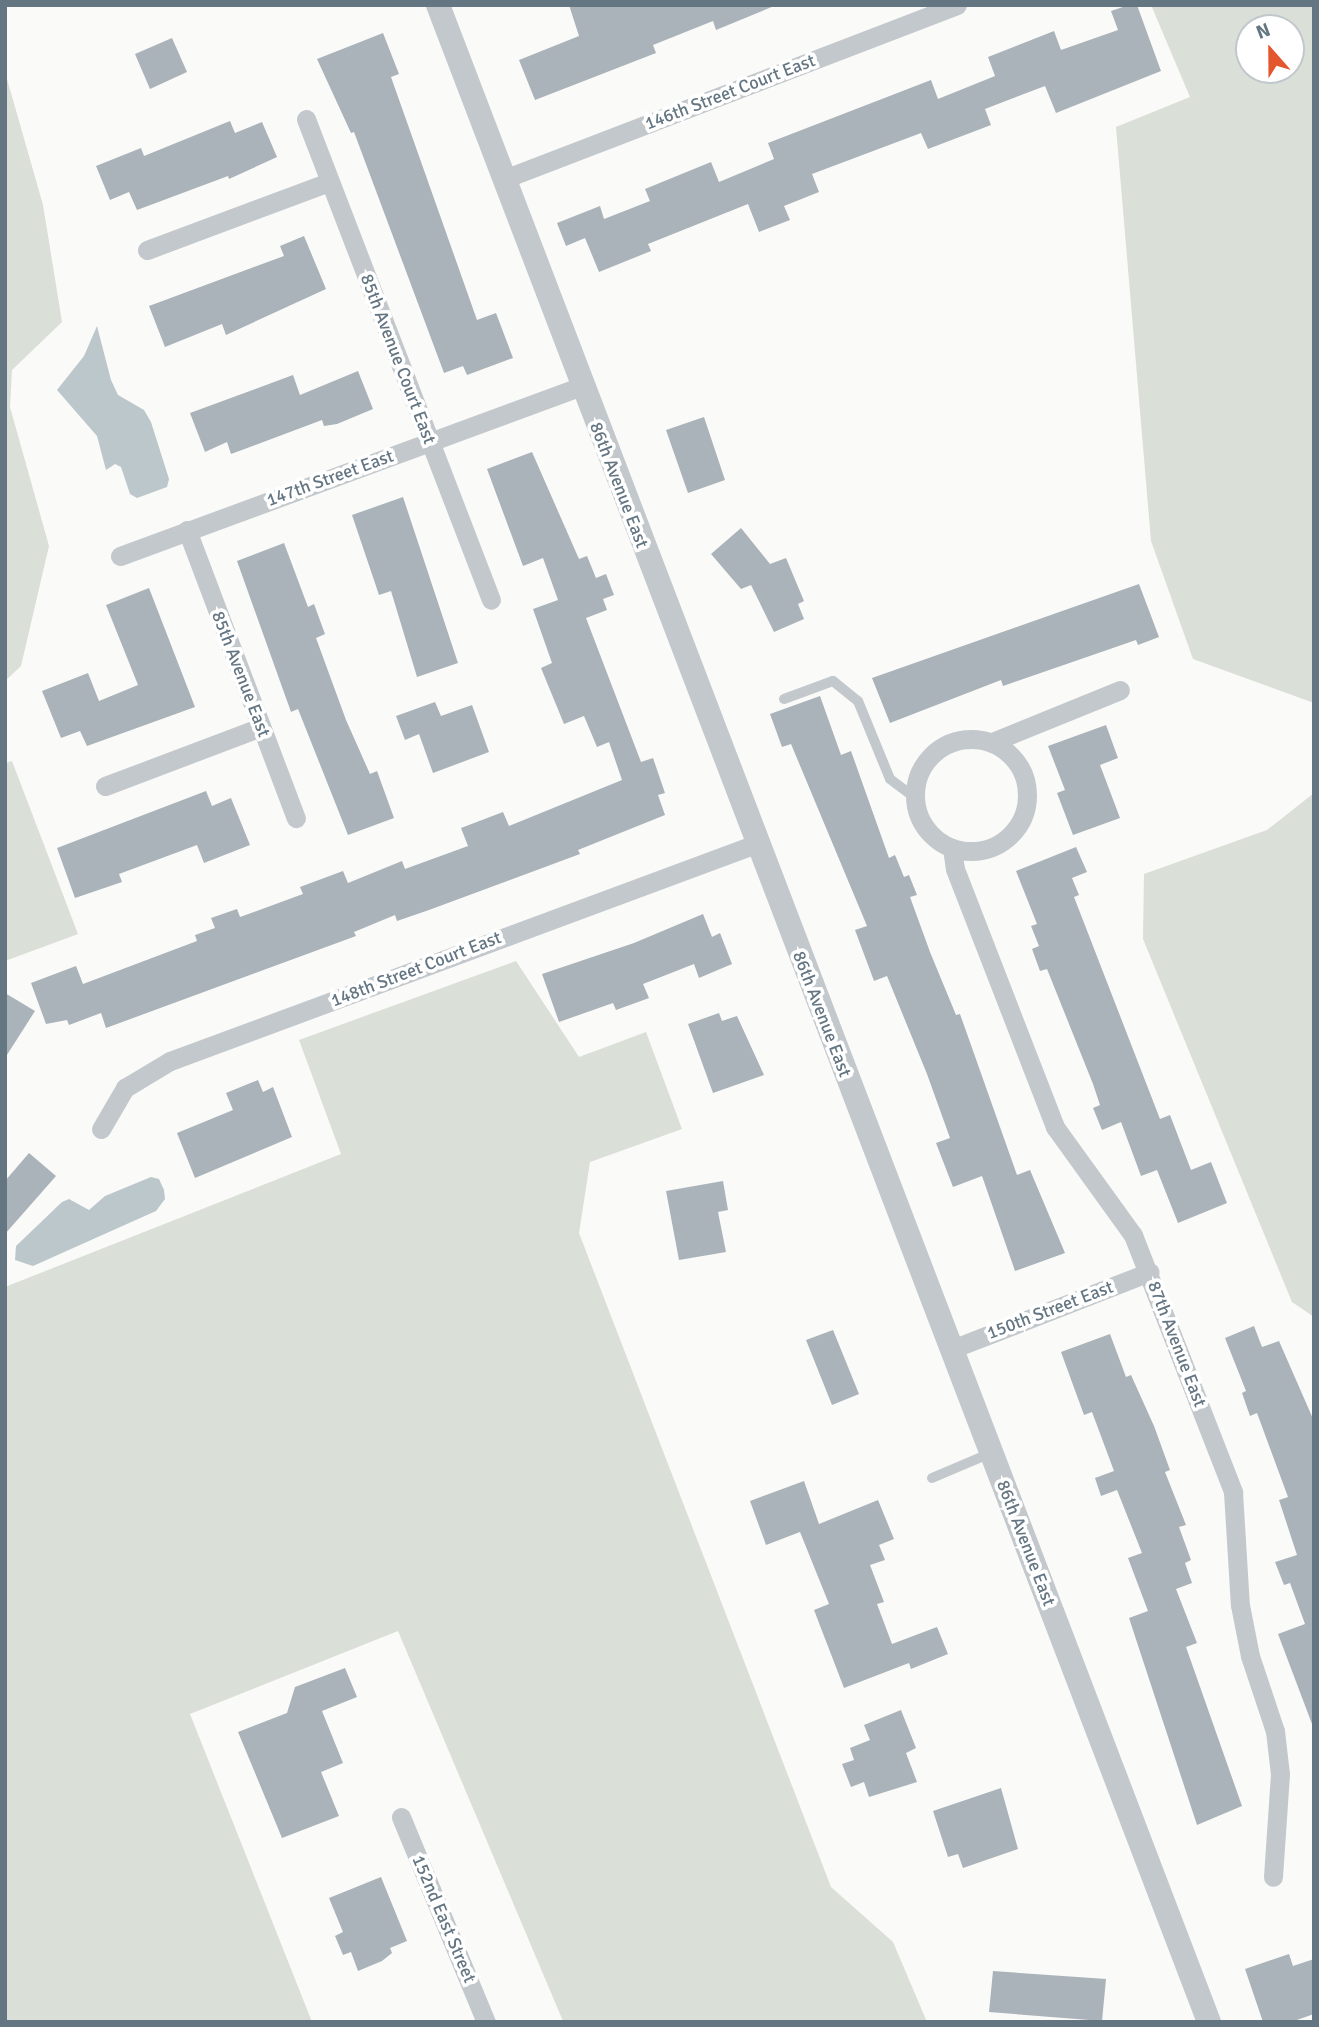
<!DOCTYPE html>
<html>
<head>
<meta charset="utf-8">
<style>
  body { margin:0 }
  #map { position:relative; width:1319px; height:2027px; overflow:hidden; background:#fafaf8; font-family:Signika,sans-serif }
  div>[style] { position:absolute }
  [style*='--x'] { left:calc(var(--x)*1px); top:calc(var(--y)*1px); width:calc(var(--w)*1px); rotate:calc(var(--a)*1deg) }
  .green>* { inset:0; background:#dadfd7 }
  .water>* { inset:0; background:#bbc7cb }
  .building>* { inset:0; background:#aab3b9 }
  .service>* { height:10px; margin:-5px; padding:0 5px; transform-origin:5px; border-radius:5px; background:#c3c8cc }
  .minor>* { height:19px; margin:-9.5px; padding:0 9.5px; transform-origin:9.5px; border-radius:9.5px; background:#c3c8cc }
  .minor>.ring { margin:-9.5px; padding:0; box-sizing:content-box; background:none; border:19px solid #c3c8cc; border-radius:50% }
  .tertiary>* { height:24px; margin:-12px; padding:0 12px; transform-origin:12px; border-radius:12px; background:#c3c8cc }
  span { translate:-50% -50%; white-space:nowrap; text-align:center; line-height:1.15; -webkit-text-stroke:7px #fff; paint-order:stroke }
  .street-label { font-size:18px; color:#657683 }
  .frame { position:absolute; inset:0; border:7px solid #657683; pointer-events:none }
  .north { position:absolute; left:1235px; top:14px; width:70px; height:70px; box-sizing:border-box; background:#fff; border:2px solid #c1c8cd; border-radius:50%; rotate:339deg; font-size:19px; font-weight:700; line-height:28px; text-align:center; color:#657683 }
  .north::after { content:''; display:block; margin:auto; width:24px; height:32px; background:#e4572e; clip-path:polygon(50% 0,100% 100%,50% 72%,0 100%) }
</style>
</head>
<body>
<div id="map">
  <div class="green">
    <i style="clip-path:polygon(evenodd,1151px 5px,1314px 5px,1314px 703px,1193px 659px,1151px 541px,1116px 127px,1190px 97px,1151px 5px,1291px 28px,1291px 70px,1249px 70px,1249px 28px,1291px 28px)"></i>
    <i style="clip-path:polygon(5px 72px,43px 205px,62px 322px,12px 370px,10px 407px,49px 546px,21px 666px,5px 681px)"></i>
    <i style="clip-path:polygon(12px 761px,78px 934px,5px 961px,5px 763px)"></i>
    <i style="clip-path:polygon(1314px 793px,1314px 1317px,1292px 1302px,1143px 939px,1144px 874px,1267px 830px)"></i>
    <i style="clip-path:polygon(516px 961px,579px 1057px,646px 1032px,682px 1129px,590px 1162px,579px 1233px,831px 1887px,893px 1942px,927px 2022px,563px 2021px,398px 1631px,190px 1714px,312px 2022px,5px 2022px,5px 1287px,341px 1154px,299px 1040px)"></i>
  </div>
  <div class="water">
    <i style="clip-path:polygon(97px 326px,111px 380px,118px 395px,144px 410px,151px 422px,169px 479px,167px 487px,137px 498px,130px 494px,121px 467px,115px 464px,106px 470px,97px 436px,57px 390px,84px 356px)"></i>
    <i style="clip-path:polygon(151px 1177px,159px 1179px,164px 1190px,165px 1199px,156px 1211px,33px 1266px,15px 1260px,16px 1246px,62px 1202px,69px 1199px,89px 1210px,105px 1196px)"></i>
  </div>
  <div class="building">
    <i style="clip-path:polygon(569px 5px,774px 5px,774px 6px,716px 30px,713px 21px,653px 45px,656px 53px,535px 100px,519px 60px,579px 36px)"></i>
    <i style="clip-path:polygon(1129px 5px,1137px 5px,1161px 71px,1056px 113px,1045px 86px,985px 109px,991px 125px,928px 149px,921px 133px,812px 174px,819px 192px,784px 206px,790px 220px,759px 232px,748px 204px,648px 244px,651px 251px,599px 272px,585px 238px,566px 246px,557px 223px,600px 206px,604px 219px,650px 201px,645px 189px,711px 162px,719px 182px,774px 159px,768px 143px,931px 80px,938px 99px,995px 76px,988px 57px,1054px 31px,1061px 50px,1118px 30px,1111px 11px)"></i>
    <i style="clip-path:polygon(383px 33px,399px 74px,391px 77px,477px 320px,496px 313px,513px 358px,467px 375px,463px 366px,444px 373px,354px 132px,351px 133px,317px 59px)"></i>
    <i style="clip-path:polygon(172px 38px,187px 72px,150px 89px,135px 54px)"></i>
    <i style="clip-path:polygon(230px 121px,235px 133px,262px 122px,277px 157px,229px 179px,228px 176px,137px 210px,129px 192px,110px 200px,96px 166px,141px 148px,144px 156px)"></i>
    <i style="clip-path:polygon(304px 236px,326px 289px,226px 335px,222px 324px,165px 347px,149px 306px,284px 256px,280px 246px)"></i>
    <i style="clip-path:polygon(358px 371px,373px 409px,337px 424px,324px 426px,322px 420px,231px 454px,227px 442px,205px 452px,190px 413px,293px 375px,300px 395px)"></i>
    <i style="clip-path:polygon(704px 417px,725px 480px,688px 493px,666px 430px)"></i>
    <i style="clip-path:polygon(532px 452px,579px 559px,587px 556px,596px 578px,606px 574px,614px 595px,603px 599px,607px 610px,586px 618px,641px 762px,653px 758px,665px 793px,658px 795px,665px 815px,578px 850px,580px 854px,429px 910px,397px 921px,395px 915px,354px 932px,356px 936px,106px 1028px,101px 1013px,69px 1025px,67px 1020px,46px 1024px,31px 983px,76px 966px,83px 984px,197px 941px,195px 935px,215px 928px,211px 918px,237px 909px,240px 917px,303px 894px,300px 887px,343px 871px,348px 883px,402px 861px,405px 869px,468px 846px,461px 828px,503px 812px,509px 826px,622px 780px,609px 742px,597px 747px,584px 716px,564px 724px,541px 668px,552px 663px,533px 609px,558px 600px,543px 558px,523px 566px,487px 469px)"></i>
    <i style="clip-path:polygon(403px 497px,458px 663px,417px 677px,391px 591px,379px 595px,352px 515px)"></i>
    <i style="clip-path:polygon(741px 528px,770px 564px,786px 558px,804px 601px,798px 604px,804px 619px,774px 632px,751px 585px,741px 589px,711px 554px)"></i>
    <i style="clip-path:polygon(284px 543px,308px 607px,314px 604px,325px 634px,316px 638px,346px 720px,370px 774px,377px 771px,394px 818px,348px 835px,298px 709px,291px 712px,237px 561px)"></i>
    <i style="clip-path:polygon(1139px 584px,1159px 637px,1138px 645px,1136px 640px,1003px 686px,1001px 680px,890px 723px,872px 678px)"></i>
    <i style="clip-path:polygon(149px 588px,195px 707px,87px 746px,80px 731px,61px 738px,42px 691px,88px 673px,99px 701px,138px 685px,106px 605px)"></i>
    <i style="clip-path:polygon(820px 696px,841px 755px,851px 751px,889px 858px,895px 855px,904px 877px,909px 875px,917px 895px,910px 897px,930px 952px,956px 1015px,960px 1014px,1017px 1175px,1030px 1170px,1065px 1253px,1015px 1271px,982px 1176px,953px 1187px,936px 1143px,950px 1138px,927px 1074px,887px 976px,874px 981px,855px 930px,867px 926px,791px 744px,782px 747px,770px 714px)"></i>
    <i style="clip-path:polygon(435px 702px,441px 716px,472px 705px,489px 752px,433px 773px,419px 734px,405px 740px,396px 716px)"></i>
    <i style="clip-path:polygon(1106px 725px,1118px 758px,1100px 765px,1120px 818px,1073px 835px,1057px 793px,1065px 790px,1048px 746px)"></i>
    <i style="clip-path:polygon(206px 791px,212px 806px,231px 798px,250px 845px,204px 863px,197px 845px,119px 874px,122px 882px,75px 898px,57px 848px)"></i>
    <i style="clip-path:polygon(1076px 847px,1087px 872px,1072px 878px,1079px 895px,1074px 897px,1160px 1119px,1170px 1115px,1191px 1170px,1211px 1162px,1227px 1203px,1178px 1223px,1157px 1170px,1141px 1176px,1121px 1122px,1102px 1130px,1093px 1108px,1100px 1105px,1093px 1084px,1047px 969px,1040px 971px,1032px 949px,1039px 946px,1031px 926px,1037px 924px,1016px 871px)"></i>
    <i style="clip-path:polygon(703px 914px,712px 937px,720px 933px,732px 964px,699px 978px,694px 964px,643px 984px,649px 998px,616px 1010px,613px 1003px,559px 1022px,542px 974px,634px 943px)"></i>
    <i style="clip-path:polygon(5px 993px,35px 1011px,5px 1058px)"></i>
    <i style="clip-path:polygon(719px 1013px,722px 1021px,737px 1016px,764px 1075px,713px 1093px,688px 1024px)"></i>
    <i style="clip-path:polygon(258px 1080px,263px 1092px,273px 1087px,292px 1137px,195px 1178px,177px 1133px,233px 1110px,226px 1093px)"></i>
    <i style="clip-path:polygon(29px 1153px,56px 1176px,5px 1234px,5px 1181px)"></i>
    <i style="clip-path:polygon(723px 1181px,728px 1210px,718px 1212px,726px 1252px,679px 1260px,666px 1191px)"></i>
    <i style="clip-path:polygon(1254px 1326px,1262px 1347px,1279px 1341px,1314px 1421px,1312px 1724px,1278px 1634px,1305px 1624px,1290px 1583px,1284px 1585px,1275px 1562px,1297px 1555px,1279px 1500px,1288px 1497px,1257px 1413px,1250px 1416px,1242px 1393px,1246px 1391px,1225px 1338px)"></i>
    <i style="clip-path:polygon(833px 1330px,859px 1394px,832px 1405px,806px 1340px)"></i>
    <i style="clip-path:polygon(1110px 1334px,1126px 1377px,1131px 1375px,1154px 1426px,1170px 1470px,1165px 1472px,1186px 1525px,1179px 1527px,1191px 1560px,1185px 1563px,1192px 1583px,1176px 1589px,1197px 1643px,1186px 1647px,1242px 1806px,1197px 1825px,1129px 1618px,1148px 1611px,1128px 1558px,1142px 1553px,1117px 1490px,1101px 1496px,1095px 1478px,1114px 1471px,1092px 1412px,1084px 1415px,1061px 1352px)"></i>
    <i style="clip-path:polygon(804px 1481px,819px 1524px,878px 1500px,894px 1539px,879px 1545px,885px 1560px,870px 1565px,884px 1602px,877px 1604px,892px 1644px,937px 1627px,948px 1654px,911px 1669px,909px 1663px,844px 1688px,814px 1610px,829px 1604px,800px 1532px,766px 1545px,750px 1501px)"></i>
    <i style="clip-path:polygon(345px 1668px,357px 1697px,322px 1711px,343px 1763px,321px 1772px,339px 1816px,282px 1838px,238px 1732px,287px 1713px,295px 1687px)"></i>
    <i style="clip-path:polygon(901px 1710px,916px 1748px,906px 1753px,917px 1782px,869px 1797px,864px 1782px,851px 1787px,842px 1764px,854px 1760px,850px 1748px,870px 1740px,864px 1725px)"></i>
    <i style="clip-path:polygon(1001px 1788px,1018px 1849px,963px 1868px,958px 1854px,948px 1857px,933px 1811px)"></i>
    <i style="clip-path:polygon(381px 1877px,407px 1941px,390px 1948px,392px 1953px,382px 1961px,358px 1971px,351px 1952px,343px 1955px,335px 1936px,343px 1932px,329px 1898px)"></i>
    <i style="clip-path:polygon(1289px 1954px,1293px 1966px,1314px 1959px,1314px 2014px,1291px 2022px,1263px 2022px,1245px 1969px)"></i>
    <i style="clip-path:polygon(993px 1971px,1106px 1979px,1102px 2021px,989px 2012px)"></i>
  </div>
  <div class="service">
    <i style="--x:784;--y:699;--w:52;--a:-20.2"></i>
    <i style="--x:833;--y:681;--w:32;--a:39"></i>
    <i style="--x:858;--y:701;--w:84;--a:67.7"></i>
    <i style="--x:890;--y:779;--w:30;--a:37"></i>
    <i style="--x:932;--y:1478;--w:64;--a:-23"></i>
  </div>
  <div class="minor">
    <i style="--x:306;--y:119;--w:515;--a:68.96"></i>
    <i style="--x:504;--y:179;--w:485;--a:-21"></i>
    <i style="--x:147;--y:250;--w:194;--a:-20.5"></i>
    <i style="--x:187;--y:530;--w:308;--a:69.3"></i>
    <i style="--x:120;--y:556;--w:491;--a:-20.2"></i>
    <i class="ring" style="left:915px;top:739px;width:93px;height:93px"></i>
    <i style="--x:992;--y:742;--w:138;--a:-22.1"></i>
    <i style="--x:105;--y:786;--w:167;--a:-20.7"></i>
    <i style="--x:952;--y:848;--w:21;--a:82"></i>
    <i style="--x:955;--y:869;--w:277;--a:68.8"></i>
    <i style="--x:1055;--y:1127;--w:133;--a:54.2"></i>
    <i style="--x:1133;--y:1235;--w:276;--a:68.7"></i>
    <i style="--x:1233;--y:1492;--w:113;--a:86.5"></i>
    <i style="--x:1240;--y:1605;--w:52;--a:78.9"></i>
    <i style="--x:1250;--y:1656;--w:79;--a:71.6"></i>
    <i style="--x:1275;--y:1731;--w:43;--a:83.4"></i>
    <i style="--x:1280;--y:1774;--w:103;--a:93.9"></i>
    <i style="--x:101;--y:1129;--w:48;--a:-59.7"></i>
    <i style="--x:125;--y:1088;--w:52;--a:-31"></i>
    <i style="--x:170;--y:1061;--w:625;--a:-20.32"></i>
    <i style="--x:952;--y:1349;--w:212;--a:-21.3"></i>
    <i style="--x:401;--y:1817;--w:222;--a:67.5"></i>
  </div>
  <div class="tertiary">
    <i style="--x:438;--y:5;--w:2159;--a:69.08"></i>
  </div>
  <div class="street-label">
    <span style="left:730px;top:92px;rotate:-21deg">146th Street Court East</span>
    <span style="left:398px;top:359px;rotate:69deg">85th Avenue Court East</span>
    <span style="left:330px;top:478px;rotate:-20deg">147th Street East</span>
    <span style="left:619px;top:485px;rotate:69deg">86th Avenue East</span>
    <span style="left:241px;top:674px;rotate:69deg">85th Avenue East</span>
    <span style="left:416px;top:969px;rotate:-21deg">148th Street Court East</span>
    <span style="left:822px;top:1014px;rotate:69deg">86th Avenue East</span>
    <span style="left:1050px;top:1310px;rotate:-21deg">150th Street East</span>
    <span style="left:1177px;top:1344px;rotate:69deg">87th Avenue East</span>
    <span style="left:1026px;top:1543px;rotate:69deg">86th Avenue East</span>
    <span style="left:444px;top:1919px;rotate:67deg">152nd East Street</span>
  </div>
  <div class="frame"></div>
  <div class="north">N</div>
</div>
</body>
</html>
